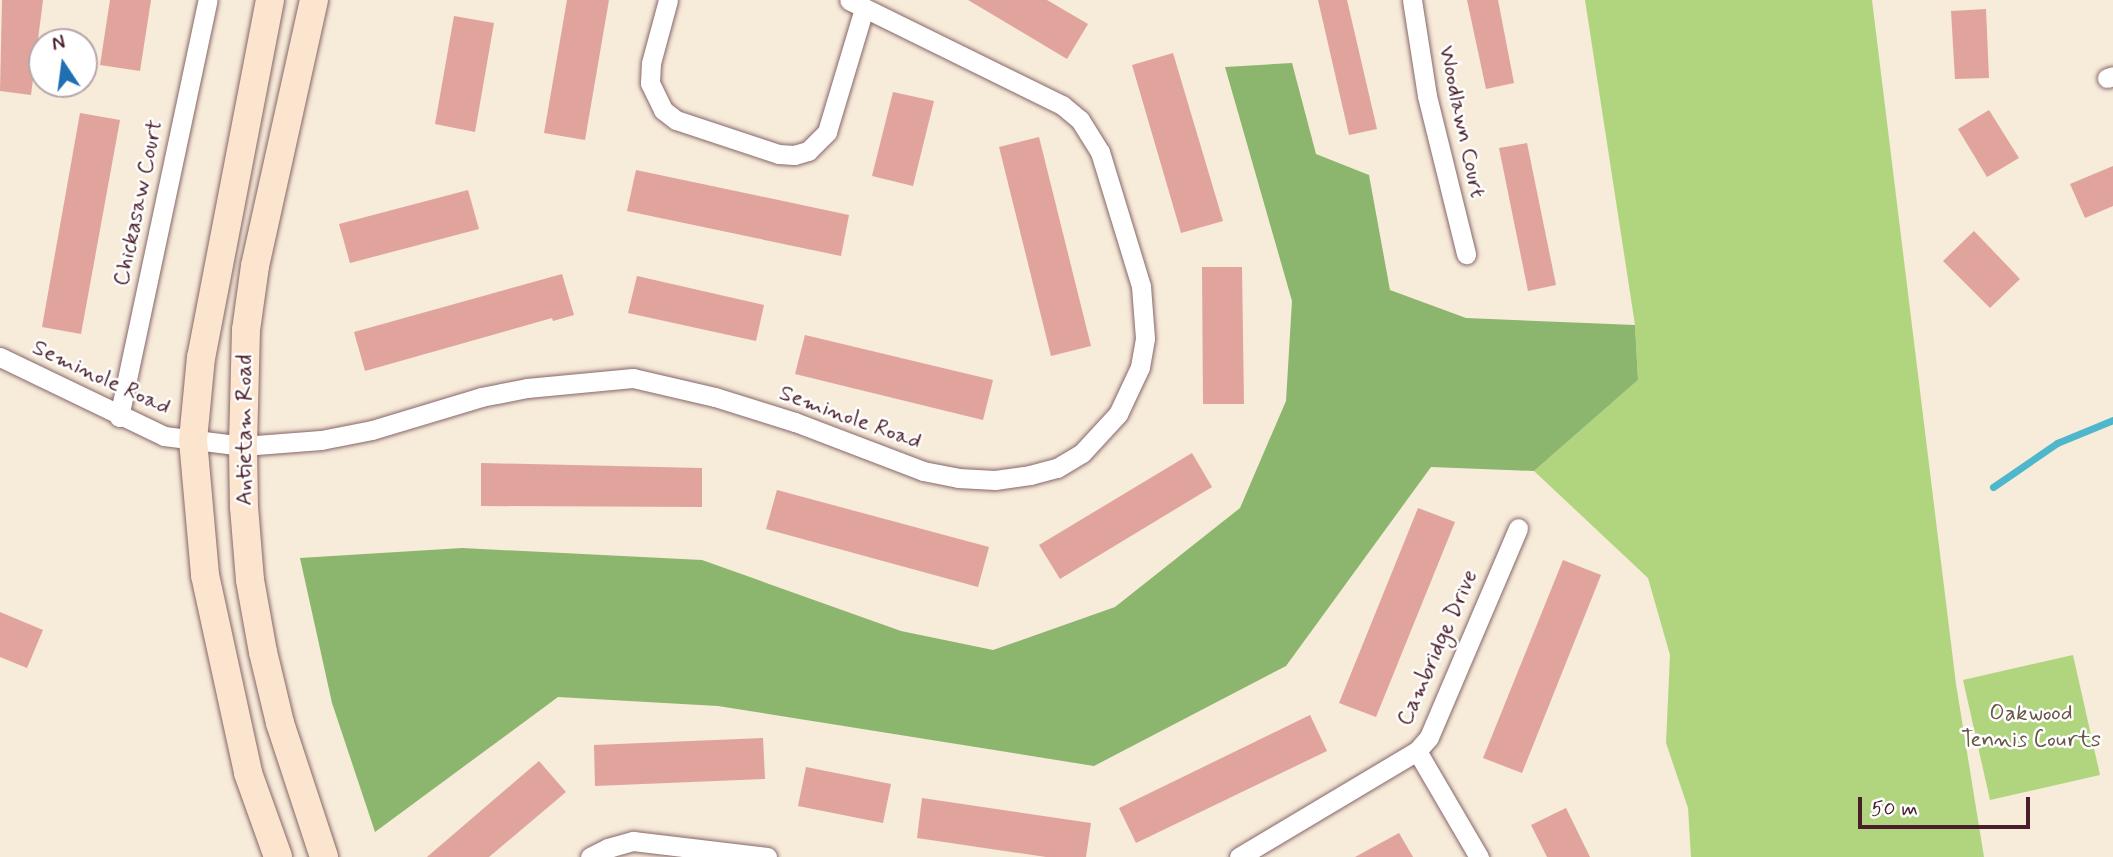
<!DOCTYPE html>
<html>
<head>
<meta charset="utf-8">
<style>
  body { margin:0 }
  #map { position:relative; width:2113px; height:857px; overflow:hidden; background:#f7ebda; font-family:Mynerve,sans-serif }
  div>[style] { position:absolute }
  [style*='--x'] { left:calc(var(--x)*1px); top:calc(var(--y)*1px); width:calc(var(--w)*1px); rotate:calc(var(--a)*1deg) }
  .green>* { inset:0; background:#b1d57e }
  .forest>* { inset:0; background:#8cb66d }
  .stream>* { height:7px; margin:-3.5px; padding:0 3.5px; transform-origin:3.5px; border-radius:3.5px; background:#4fb7cc }
  .building>* { inset:0; background:#e0a49c }
  .roads { filter:drop-shadow(0 0 2px #876668) drop-shadow(0 0 2px #876668) }
  .street>* { height:19px; margin:-9.5px; padding:0 9.5px; transform-origin:9.5px; border-radius:9.5px; background:#fff }
  .secondary>* { height:28px; margin:-14px; padding:0 14px; transform-origin:14px; border-radius:14px; background:#fce5cf }
  span { translate:-50% -50%; white-space:nowrap; text-align:center; line-height:1.15; -webkit-text-stroke:5px #fff; paint-order:stroke }
  .street-label { font-size:23px; color:#4a1f2b }
  .park-label { font-size:23px; color:#695644 }
  .north { position:absolute; left:28px; top:28px; width:70px; height:70px; box-sizing:border-box; background:#fff; border:2px solid #b7a5aa; border-radius:50%; rotate:347deg; font-size:19px; font-weight:700; line-height:28px; text-align:center; color:#4a1f2b }
  .north::after { content:''; display:block; margin:auto; width:24px; height:32px; background:#1f6fb2; clip-path:polygon(50% 0,100% 100%,50% 72%,0 100%) }
  .scale { position:absolute; left:1858px; top:797px; width:172px; height:32px; box-sizing:border-box; border:4px solid #4a1f2b; border-top:0; padding-left:9px; font-size:21px; line-height:24px; white-space:nowrap; color:#4a1f2b; -webkit-text-stroke:5px #fff; paint-order:stroke }
</style>
</head>
<body>
<div id="map">
  <div class="green">
    <i style="clip-path:polygon(1585px 0,1872px 0,1956px 684px,1984px 857px,1691px 857px,1688px 808px,1666px 743px,1670px 655px,1648px 578px,1534px 471px,1638px 380px,1635px 325px)"></i>
    <i style="clip-path:polygon(2073px 655px,2100px 775px,1990px 800px,1963px 680px)"></i>
  </div>
  <div class="forest">
    <i style="clip-path:polygon(1292px 63px,1316px 154px,1369px 175px,1390px 290px,1466px 318px,1635px 325px,1638px 380px,1534px 471px,1431px 467px,1286px 666px,1094px 766px,718px 706px,558px 697px,375px 832px,332px 703px,300px 558px,462px 548px,702px 560px,901px 631px,993px 650px,1115px 607px,1240px 508px,1286px 401px,1292px 301px,1225px 67px)"></i>
  </div>
  <div class="stream">
    <i style="--x:1993;--y:487;--w:78;--a:-34.5"></i>
    <i style="--x:2057;--y:443;--w:61;--a:-22.3"></i>
  </div>
  <div class="building">
    <i style="clip-path:polygon(2px 0,43px 0,31px 95px,0 91px)"></i>
    <i style="clip-path:polygon(110px 0,151px 0,140px 71px,100px 65px)"></i>
    <i style="clip-path:polygon(567px 0,609px 0,585px 140px,544px 133px)"></i>
    <i style="clip-path:polygon(968px 0,1047px 0,1088px 24px,1067px 59px)"></i>
    <i style="clip-path:polygon(1318px 0,1347px 0,1377px 129px,1349px 135px)"></i>
    <i style="clip-path:polygon(1467px 0,1498px 0,1514px 83px,1486px 89px)"></i>
    <i style="clip-path:polygon(1986px 9px,1989px 78px,1955px 79px,1951px 11px)"></i>
    <i style="clip-path:polygon(454px 16px,494px 23px,475px 132px,435px 124px)"></i>
    <i style="clip-path:polygon(1173px 53px,1223px 221px,1181px 233px,1132px 65px)"></i>
    <i style="clip-path:polygon(893px 92px,934px 101px,913px 186px,872px 176px)"></i>
    <i style="clip-path:polygon(1989px 110px,2019px 158px,1987px 177px,1958px 129px)"></i>
    <i style="clip-path:polygon(80px 113px,120px 120px,81px 334px,42px 327px)"></i>
    <i style="clip-path:polygon(1039px 137px,1091px 346px,1051px 356px,999px 147px)"></i>
    <i style="clip-path:polygon(1527px 143px,1556px 285px,1528px 291px,1499px 148px)"></i>
    <i style="clip-path:polygon(2113px 166px,2113px 206px,2085px 218px,2070px 184px)"></i>
    <i style="clip-path:polygon(636px 170px,849px 215px,841px 256px,627px 211px)"></i>
    <i style="clip-path:polygon(468px 190px,479px 229px,350px 263px,339px 224px)"></i>
    <i style="clip-path:polygon(1974px 231px,2020px 279px,1990px 308px,1943px 261px)"></i>
    <i style="clip-path:polygon(1202px 267px,1242px 267px,1244px 404px,1203px 404px)"></i>
    <i style="clip-path:polygon(562px 274px,574px 315px,553px 321px,552px 318px,365px 371px,354px 332px)"></i>
    <i style="clip-path:polygon(637px 276px,764px 305px,756px 341px,628px 313px)"></i>
    <i style="clip-path:polygon(805px 335px,993px 380px,983px 420px,795px 374px)"></i>
    <i style="clip-path:polygon(1192px 453px,1212px 487px,1060px 579px,1039px 545px)"></i>
    <i style="clip-path:polygon(481px 463px,702px 468px,702px 507px,481px 506px)"></i>
    <i style="clip-path:polygon(777px 490px,989px 547px,978px 587px,766px 529px)"></i>
    <i style="clip-path:polygon(1418px 508px,1455px 522px,1376px 717px,1339px 703px)"></i>
    <i style="clip-path:polygon(1563px 560px,1601px 575px,1522px 773px,1483px 758px)"></i>
    <i style="clip-path:polygon(0 612px,43px 630px,27px 668px,0 657px)"></i>
    <i style="clip-path:polygon(1310px 715px,1327px 751px,1136px 843px,1119px 808px)"></i>
    <i style="clip-path:polygon(763px 738px,765px 779px,595px 786px,594px 745px)"></i>
    <i style="clip-path:polygon(539px 761px,566px 792px,489px 857px,427px 857px)"></i>
    <i style="clip-path:polygon(806px 767px,891px 784px,883px 823px,798px 806px)"></i>
    <i style="clip-path:polygon(922px 798px,1091px 823px,1086px 857px,1046px 857px,917px 838px)"></i>
    <i style="clip-path:polygon(1566px 808px,1590px 857px,1547px 857px,1531px 825px)"></i>
    <i style="clip-path:polygon(1399px 833px,1413px 857px,1355px 857px)"></i>
  </div>
  <div class="roads">
    <div class="street">
      <i style="--x:668;--y:0;--w:65;--a:105.1"></i>
      <i style="--x:651;--y:63;--w:20;--a:93"></i>
      <i style="--x:650;--y:83;--w:30;--a:64"></i>
      <i style="--x:663;--y:110;--w:16;--a:38"></i>
      <i style="--x:676;--y:120;--w:108;--a:18.3"></i>
      <i style="--x:779;--y:154;--w:15;--a:4"></i>
      <i style="--x:794;--y:155;--w:15;--a:-16"></i>
      <i style="--x:808;--y:151;--w:27;--a:-45"></i>
      <i style="--x:827;--y:132;--w:128;--a:-73.3"></i>
      <i style="--x:1412;--y:0;--w:97;--a:81.1"></i>
      <i style="--x:1427;--y:96;--w:163;--a:76.1"></i>
      <i style="--x:2107;--y:78;--w:6;--a:-18"></i>
      <i style="--x:0;--y:357;--w:182;--a:25.7"></i>
      <i style="--x:164;--y:436;--w:80;--a:7.2"></i>
      <i style="--x:243;--y:446;--w:78;--a:-4.4"></i>
      <i style="--x:321;--y:440;--w:52;--a:-11.1"></i>
      <i style="--x:372;--y:430;--w:114;--a:-16.8"></i>
      <i style="--x:481;--y:397;--w:47;--a:-11.1"></i>
      <i style="--x:527;--y:388;--w:106;--a:-5.4"></i>
      <i style="--x:633;--y:378;--w:84;--a:13"></i>
      <i style="--x:715;--y:397;--w:84;--a:17.4"></i>
      <i style="--x:795;--y:422;--w:137;--a:20.9"></i>
      <i style="--x:923;--y:471;--w:36;--a:11"></i>
      <i style="--x:958;--y:478;--w:37;--a:3"></i>
      <i style="--x:995;--y:480;--w:35;--a:-8"></i>
      <i style="--x:1030;--y:475;--w:28;--a:-15"></i>
      <i style="--x:1057;--y:468;--w:29;--a:-31"></i>
      <i style="--x:1082;--y:453;--w:53;--a:-47.3"></i>
      <i style="--x:1118;--y:414;--w:52;--a:-64.9"></i>
      <i style="--x:1140;--y:367;--w:29;--a:-80"></i>
      <i style="--x:1145;--y:338;--w:52;--a:-94.4"></i>
      <i style="--x:1141;--y:286;--w:140;--a:-107"></i>
      <i style="--x:1100;--y:152;--w:38;--a:-122"></i>
      <i style="--x:1080;--y:120;--w:23;--a:-140"></i>
      <i style="--x:1062;--y:105;--w:237;--a:-153.8"></i>
      <i style="--x:119;--y:417;--w:426;--a:-78"></i>
      <i style="--x:1417;--y:751;--w:123;--a:59.7"></i>
      <i style="--x:590;--y:857;--w:20;--a:-27"></i>
      <i style="--x:608;--y:848;--w:26;--a:-16"></i>
      <i style="--x:633;--y:841;--w:135;--a:6.8"></i>
      <i style="--x:1239;--y:857;--w:207;--a:-30.8"></i>
      <i style="--x:1417;--y:751;--w:18;--a:-49"></i>
      <i style="--x:1429;--y:737;--w:227;--a:-66.9"></i>
    </div>
    <div class="secondary">
      <i style="--x:270;--y:0;--w:364;--a:100.9"></i>
      <i style="--x:201;--y:357;--w:83;--a:95.5"></i>
      <i style="--x:193;--y:440;--w:136;--a:84.9"></i>
      <i style="--x:205;--y:575;--w:203;--a:77.7"></i>
      <i style="--x:248;--y:773;--w:89;--a:70.3"></i>
      <i style="--x:314;--y:0;--w:272;--a:102.5"></i>
      <i style="--x:255;--y:266;--w:65;--a:98"></i>
      <i style="--x:246;--y:330;--w:116;--a:91.5"></i>
      <i style="--x:243;--y:446;--w:61;--a:89.1"></i>
      <i style="--x:244;--y:507;--w:73;--a:85.3"></i>
      <i style="--x:250;--y:580;--w:73;--a:79.8"></i>
      <i style="--x:263;--y:652;--w:73;--a:76.5"></i>
      <i style="--x:280;--y:723;--w:141;--a:71.8"></i>
    </div>
  </div>
  <div class="street-label">
    <span style="left:1461px;top:122px;rotate:78deg">Woodlawn Court</span>
    <span style="left:139px;top:203px;rotate:-78deg">Chickasaw Court</span>
    <span style="left:101px;top:378px;rotate:25deg">Seminole Road</span>
    <span style="left:850px;top:418px;rotate:20deg">Seminole Road</span>
    <span style="left:245px;top:430px;rotate:-90deg">Antietam Road</span>
    <span style="left:1438px;top:648px;rotate:-66deg">Cambridge Drive</span>
  </div>
  <div class="park-label">
    <span style="left:2031px;top:727px">Oakwood<br>Tennis Courts</span>
  </div>
  <div class="north">N</div>
  <div class="scale">50 m</div>
</div>
</body>
</html>
